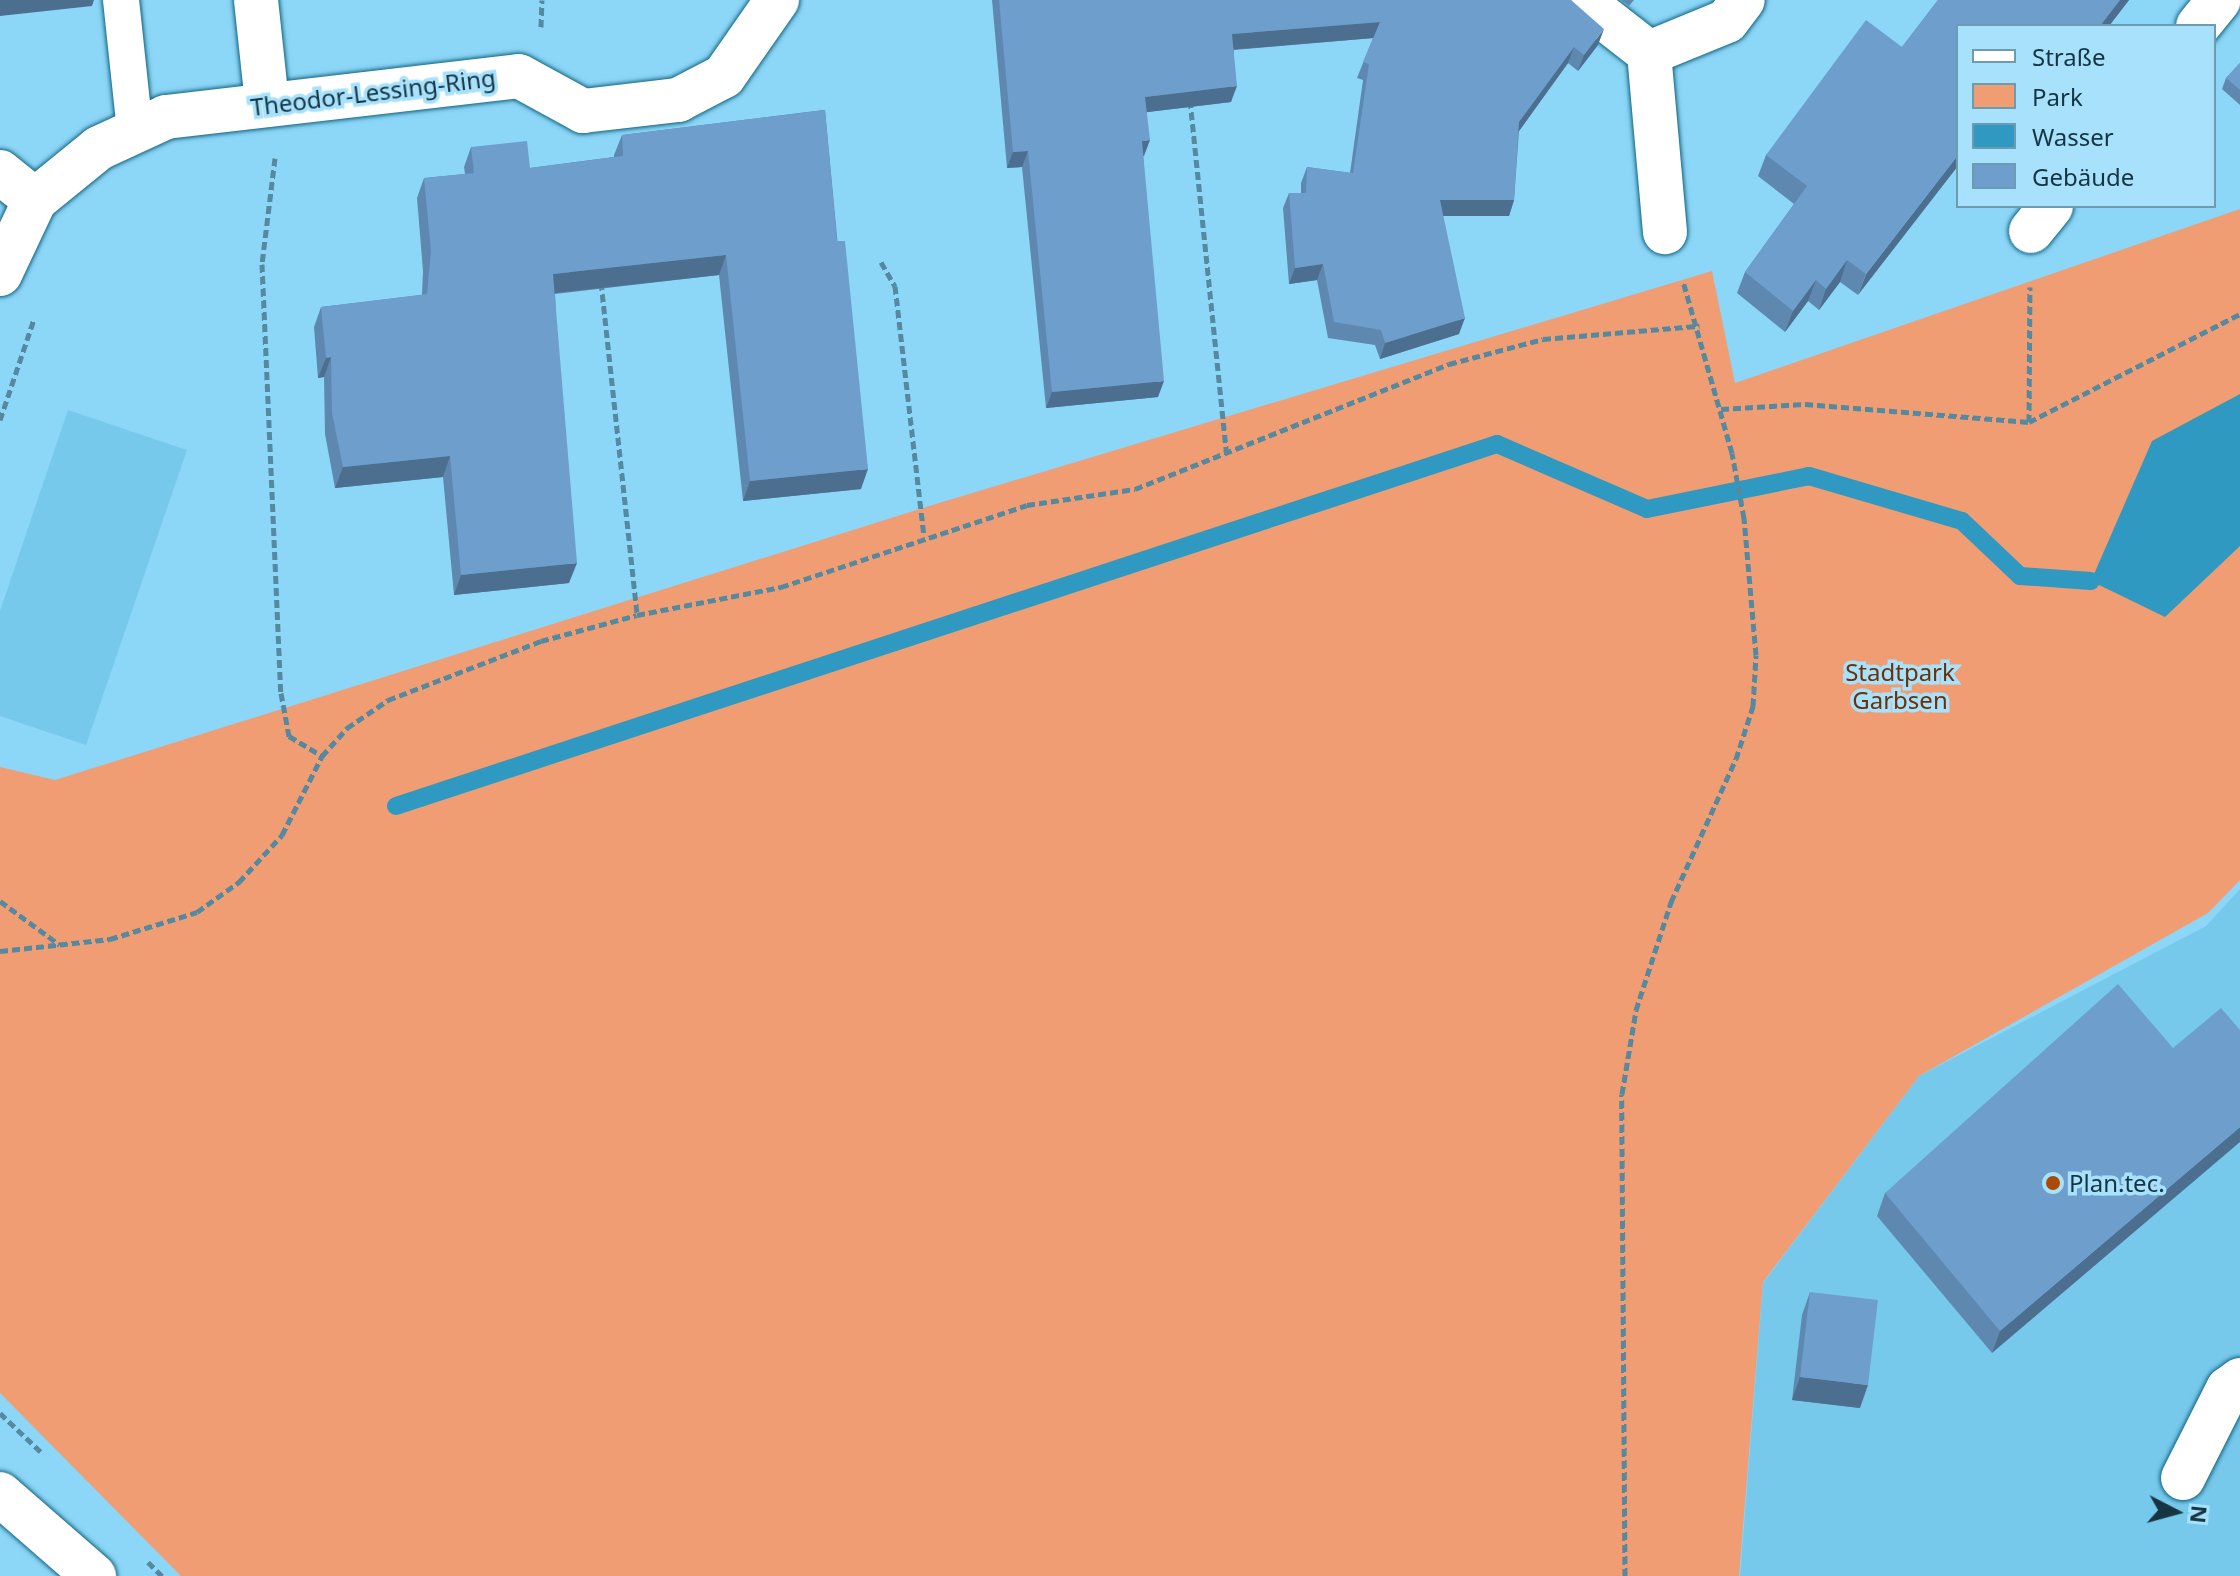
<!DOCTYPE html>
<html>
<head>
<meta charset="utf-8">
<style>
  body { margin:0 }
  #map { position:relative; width:2240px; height:1576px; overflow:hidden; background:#8cd6f7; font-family:"Noto Sans",sans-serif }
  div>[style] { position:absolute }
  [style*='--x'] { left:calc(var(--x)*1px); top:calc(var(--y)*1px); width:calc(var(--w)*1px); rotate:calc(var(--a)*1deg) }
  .built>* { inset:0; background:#77c9ec }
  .green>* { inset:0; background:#f09d73 }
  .water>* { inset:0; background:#2f99c1 }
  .stream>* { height:18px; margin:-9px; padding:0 9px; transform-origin:9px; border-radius:9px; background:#2f99c1 }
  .path>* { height:5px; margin-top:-2.5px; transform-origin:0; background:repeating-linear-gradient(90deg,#5489a0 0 8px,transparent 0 12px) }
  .roads { filter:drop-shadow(0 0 2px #116481) drop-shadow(0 0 2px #116481) }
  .service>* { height:36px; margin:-18px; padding:0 18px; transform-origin:18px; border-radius:18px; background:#fff }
  .minor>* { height:44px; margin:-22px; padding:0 22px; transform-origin:22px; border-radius:22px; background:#fff }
  .tertiary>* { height:44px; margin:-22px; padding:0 22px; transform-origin:22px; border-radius:22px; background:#fff }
  .wall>* { inset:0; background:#5e88af }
  .shaded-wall>* { inset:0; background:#4c6f8f }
  .building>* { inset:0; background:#6d9ecc }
  .dots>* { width:22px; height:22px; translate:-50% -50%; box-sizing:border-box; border:4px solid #a7e1fb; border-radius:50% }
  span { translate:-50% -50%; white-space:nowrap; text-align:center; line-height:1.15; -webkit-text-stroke:7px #a7e1fb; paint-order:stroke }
  .street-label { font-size:24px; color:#163542 }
  .park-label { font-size:24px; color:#6e3006 }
  .poi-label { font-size:24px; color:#163542 }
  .left { translate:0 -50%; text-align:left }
  .legend { position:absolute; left:1956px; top:24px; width:260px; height:184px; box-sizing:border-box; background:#a7e1fb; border:2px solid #6d9cb1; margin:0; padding:10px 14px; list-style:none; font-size:24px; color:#163542 }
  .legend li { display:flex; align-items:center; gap:16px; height:40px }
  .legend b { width:40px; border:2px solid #6d9cb1 }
  .north { position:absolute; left:2136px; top:1472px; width:80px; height:80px; -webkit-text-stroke:6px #a7e1fb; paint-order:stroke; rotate:96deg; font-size:22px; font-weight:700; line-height:32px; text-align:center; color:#163542 }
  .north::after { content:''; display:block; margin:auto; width:28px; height:36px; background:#163542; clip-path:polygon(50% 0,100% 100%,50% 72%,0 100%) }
</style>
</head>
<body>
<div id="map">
  <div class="built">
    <i style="clip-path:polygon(68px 410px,187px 450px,86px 745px,0 716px,0 611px)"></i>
    <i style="clip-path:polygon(2240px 889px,2240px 1576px,1740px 1576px,1763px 1283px,1919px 1076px,2206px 926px)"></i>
  </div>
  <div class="green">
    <i style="clip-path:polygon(2240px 209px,2240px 880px,2208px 913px,1919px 1076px,1763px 1282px,1739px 1576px,181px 1576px,0 1393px,0 767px,55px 780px,939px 503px,1712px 271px,1735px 383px)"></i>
  </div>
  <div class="water">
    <i style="clip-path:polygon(2240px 394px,2240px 546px,2165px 617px,2091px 581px,2152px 441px)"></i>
  </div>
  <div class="stream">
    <i style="--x:396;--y:806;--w:1159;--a:-18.2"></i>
    <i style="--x:1497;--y:444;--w:163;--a:23.4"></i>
    <i style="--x:1647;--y:509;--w:165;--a:-11.5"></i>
    <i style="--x:1809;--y:476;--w:159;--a:16.4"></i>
    <i style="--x:1962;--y:521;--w:80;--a:43.5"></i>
    <i style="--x:2020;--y:576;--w:71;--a:4"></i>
  </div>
  <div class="path">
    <i style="--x:541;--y:27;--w:27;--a:-88"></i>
    <i style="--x:1190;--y:100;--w:358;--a:84.1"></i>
    <i style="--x:275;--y:158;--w:107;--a:97"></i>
    <i style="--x:262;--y:264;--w:429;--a:87.5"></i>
    <i style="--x:281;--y:693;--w:44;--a:79.5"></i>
    <i style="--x:289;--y:736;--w:39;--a:31"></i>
    <i style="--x:881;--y:262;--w:28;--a:60"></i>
    <i style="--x:895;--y:286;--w:252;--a:83.4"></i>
    <i style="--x:601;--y:282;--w:335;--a:83.8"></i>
    <i style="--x:1721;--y:409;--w:84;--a:-3.4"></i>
    <i style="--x:1805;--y:404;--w:225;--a:4.6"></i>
    <i style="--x:2029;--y:422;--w:237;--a:-27.1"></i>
    <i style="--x:0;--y:420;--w:107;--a:-71.4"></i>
    <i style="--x:2029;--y:422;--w:135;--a:-89.6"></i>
    <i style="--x:0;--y:901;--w:74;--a:36.3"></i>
    <i style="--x:0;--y:951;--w:111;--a:-6.2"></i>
    <i style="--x:110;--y:939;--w:91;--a:-17.2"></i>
    <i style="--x:197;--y:912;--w:52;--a:-35.5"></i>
    <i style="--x:239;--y:882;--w:64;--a:-47.5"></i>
    <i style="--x:282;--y:835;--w:89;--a:-63.1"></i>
    <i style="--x:322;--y:756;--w:38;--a:-48"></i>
    <i style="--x:347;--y:728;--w:50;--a:-34.3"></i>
    <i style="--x:388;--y:700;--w:164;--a:-21.1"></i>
    <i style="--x:541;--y:641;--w:99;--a:-15.2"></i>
    <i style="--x:637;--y:615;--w:147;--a:-11"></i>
    <i style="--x:781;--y:587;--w:259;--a:-18.4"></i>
    <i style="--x:1027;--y:505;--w:109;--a:-8.4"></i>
    <i style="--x:1135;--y:489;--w:338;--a:-21.7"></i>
    <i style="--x:1449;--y:364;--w:97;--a:-14.9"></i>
    <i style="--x:1543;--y:339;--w:157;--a:-4.8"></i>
    <i style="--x:0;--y:1413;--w:57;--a:43.6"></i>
    <i style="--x:148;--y:1562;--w:20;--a:45"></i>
    <i style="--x:1625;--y:1576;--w:482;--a:-90.4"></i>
    <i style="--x:1622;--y:1094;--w:85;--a:-80.5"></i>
    <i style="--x:1636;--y:1010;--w:114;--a:-72"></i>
    <i style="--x:1671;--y:902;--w:157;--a:-65.6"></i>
    <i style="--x:1736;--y:759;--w:56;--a:-72.2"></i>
    <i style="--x:1753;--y:706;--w:51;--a:-86.6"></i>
    <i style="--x:1756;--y:655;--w:138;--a:-95"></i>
    <i style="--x:1744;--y:518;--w:66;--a:-100.5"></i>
    <i style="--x:1732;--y:453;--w:179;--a:-105.9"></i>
  </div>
  <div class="roads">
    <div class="service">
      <i style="--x:121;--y:0;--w:132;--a:83.9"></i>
    </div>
    <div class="minor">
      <i style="--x:256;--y:0;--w:104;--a:83.9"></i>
      <i style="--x:1581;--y:0;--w:86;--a:37.9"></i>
      <i style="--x:1649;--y:53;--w:180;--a:84.9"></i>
      <i style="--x:2198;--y:26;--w:33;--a:-51"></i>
      <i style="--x:1649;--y:53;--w:84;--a:-22.3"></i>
      <i style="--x:1727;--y:21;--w:26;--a:-53"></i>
      <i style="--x:0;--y:172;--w:45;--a:38.7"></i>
      <i style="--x:2031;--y:231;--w:32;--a:-51"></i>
      <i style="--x:0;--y:274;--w:82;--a:-64.7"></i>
      <i style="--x:35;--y:200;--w:82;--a:-39.1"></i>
      <i style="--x:99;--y:148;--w:74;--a:-24.8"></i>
      <i style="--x:166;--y:117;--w:355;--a:-6.6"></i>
      <i style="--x:519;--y:76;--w:73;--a:28.7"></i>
      <i style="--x:583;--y:111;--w:96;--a:-6.6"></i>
      <i style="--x:678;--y:100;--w:52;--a:-27.6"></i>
      <i style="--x:724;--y:76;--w:93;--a:-55.1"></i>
      <i style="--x:2183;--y:1478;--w:100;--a:-63.2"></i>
      <i style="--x:2228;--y:1389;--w:15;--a:-37"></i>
    </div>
    <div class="tertiary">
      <i style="--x:0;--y:1494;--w:125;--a:41.1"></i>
    </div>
  </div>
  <div class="wall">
    <i style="clip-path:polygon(992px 0,1571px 0,1598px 45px,1578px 71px,1568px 63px,1519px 131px,1514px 200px,1509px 216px,1443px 216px,1459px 334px,1380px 359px,1375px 345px,1328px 338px,1317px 280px,1289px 284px,1283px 208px,1289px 193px,1301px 193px,1301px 183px,1307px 167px,1350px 173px,1363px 80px,1357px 78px,1373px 38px,1234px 50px,1231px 102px,1147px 112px,1143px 156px,1158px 397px,1046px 408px,1022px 167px,1007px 168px)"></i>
    <i style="clip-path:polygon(1621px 0,1634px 0,1629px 6px)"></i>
    <i style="clip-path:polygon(1938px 0,2129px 0,2109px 26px,1958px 26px,1858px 295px,1840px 282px,1819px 310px,1808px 301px,1785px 332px,1737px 293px,1745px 272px,1794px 204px,1758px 176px,1766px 155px,1902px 47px)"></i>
    <i style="clip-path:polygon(2240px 63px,2240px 105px,2222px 89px,2226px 78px)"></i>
    <i style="clip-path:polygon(825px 110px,861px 489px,743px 501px,719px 275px,555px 294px,569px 583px,454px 595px,443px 477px,335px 488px,325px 434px,324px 377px,318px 378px,314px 327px,321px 307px,422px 295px,423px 271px,417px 198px,424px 178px,465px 174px,464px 167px,471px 147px,530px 168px,614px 157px,614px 155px,622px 135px)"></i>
    <i style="clip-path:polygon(2173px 1048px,1992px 1353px,1877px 1216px,1885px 1193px)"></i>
    <i style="clip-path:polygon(1810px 1292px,1860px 1408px,1792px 1400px,1802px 1315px)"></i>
  </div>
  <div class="shaded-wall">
    <i style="clip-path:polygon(0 0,94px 0,92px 6px,0 16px)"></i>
    <i style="clip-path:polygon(2120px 0,2129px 0,2109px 26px,2100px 26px)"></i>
    <i style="clip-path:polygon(1380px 22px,1374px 38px,1227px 50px,1232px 34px)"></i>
    <i style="clip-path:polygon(1604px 29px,1598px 45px,1578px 71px,1584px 55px)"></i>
    <i style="clip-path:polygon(1574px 47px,1568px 63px,1514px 138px,1519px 122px)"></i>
    <i style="clip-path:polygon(1237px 86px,1231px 102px,1140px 113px,1145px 97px)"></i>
    <i style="clip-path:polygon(1150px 140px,1144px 156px,1136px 157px,1142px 141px)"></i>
    <i style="clip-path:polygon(1028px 151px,1022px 167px,1007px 168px,1013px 152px)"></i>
    <i style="clip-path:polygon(1958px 155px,1958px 166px,1858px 295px,1866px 274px)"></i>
    <i style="clip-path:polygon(1440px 200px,1514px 200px,1509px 216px,1434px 216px)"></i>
    <i style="clip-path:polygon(726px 255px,719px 275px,546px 294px,553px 274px)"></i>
    <i style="clip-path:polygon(1847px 260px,1840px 282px,1819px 310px,1826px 289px)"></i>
    <i style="clip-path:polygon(1323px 264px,1317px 280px,1289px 284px,1295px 268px)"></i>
    <i style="clip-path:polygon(1816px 280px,1808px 301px,1785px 332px,1793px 311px)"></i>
    <i style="clip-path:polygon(1465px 318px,1459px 334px,1380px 359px,1385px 343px)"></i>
    <i style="clip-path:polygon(331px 357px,324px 377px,318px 378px,326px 358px)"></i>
    <i style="clip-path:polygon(1164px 381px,1158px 397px,1046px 408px,1052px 392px)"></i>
    <i style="clip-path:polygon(450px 456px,443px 477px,335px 488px,343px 467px)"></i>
    <i style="clip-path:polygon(868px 469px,861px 489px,743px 501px,750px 481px)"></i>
    <i style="clip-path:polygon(577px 563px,569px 583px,454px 595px,461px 575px)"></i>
    <i style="clip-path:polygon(2240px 1127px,2240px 1142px,1992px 1353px,2000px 1331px)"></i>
    <i style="clip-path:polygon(1800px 1377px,1868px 1385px,1860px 1408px,1792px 1400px)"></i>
  </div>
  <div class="building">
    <i style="clip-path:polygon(999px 0,1571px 0,1604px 29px,1584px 55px,1574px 47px,1519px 122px,1514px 200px,1440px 200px,1465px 318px,1385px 343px,1381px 330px,1334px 322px,1323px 264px,1295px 268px,1289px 193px,1306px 193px,1307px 167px,1353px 173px,1369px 64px,1363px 62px,1380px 22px,1232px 34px,1237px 86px,1145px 97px,1150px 140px,1142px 141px,1164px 381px,1052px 392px,1028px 151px,1013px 152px)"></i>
    <i style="clip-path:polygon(1938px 0,2120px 0,2100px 26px,1958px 26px,1958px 155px,1866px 274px,1847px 260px,1826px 289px,1816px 280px,1793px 311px,1745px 272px,1807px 186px,1766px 155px,1866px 20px,1902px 47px)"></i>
    <i style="clip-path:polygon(2240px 63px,2240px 90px,2226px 78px)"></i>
    <i style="clip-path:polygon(825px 110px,837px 241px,845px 241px,868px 469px,750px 481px,726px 255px,553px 274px,577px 563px,461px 575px,450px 456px,343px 467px,332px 413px,331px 357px,326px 358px,321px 307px,427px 294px,431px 251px,424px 178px,474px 173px,471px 147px,527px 141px,530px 168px,623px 156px,622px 135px)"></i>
    <i style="clip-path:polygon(2118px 984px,2173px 1048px,2221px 1008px,2240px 1030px,2240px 1127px,2000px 1331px,1885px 1193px)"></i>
    <i style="clip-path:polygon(1810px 1292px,1878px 1300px,1868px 1385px,1800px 1377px)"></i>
  </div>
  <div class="dots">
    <i style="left:2053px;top:1183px;background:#ab4a00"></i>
  </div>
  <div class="street-label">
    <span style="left:373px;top:92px;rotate:-7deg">Theodor-Lessing-Ring</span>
  </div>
  <div class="park-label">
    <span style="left:1900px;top:686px">Stadtpark<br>Garbsen</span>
  </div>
  <div class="poi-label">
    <span class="left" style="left:2069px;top:1183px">Plan.tec.</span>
  </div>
  <ul class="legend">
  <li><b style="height:10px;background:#fff"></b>Straße</li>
  <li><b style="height:22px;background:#f09d73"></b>Park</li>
  <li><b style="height:22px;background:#2f99c1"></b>Wasser</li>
  <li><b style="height:22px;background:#6d9ecc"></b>Gebäude</li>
  </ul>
  <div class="north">N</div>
</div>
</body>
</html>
